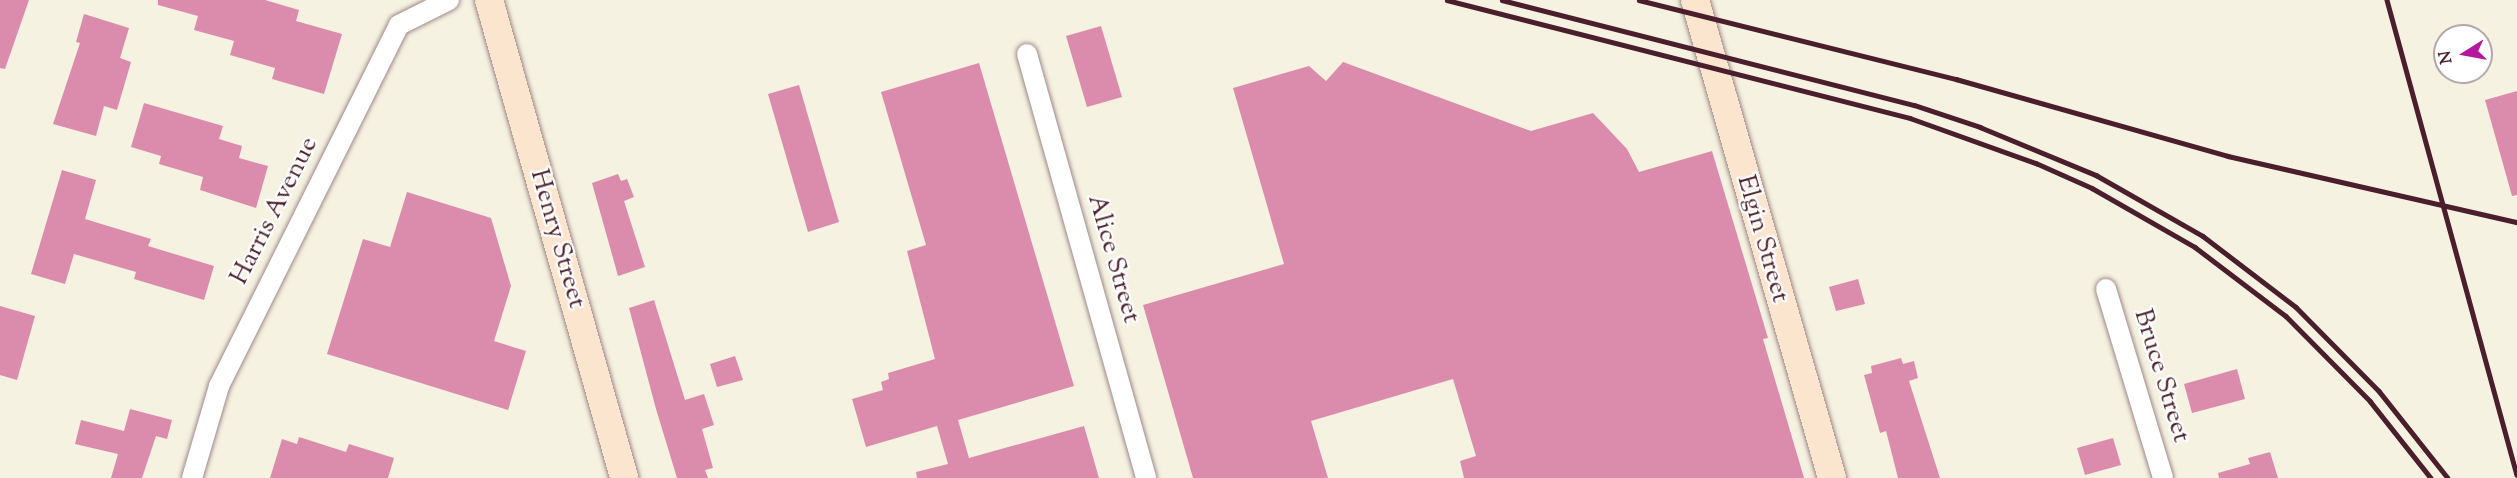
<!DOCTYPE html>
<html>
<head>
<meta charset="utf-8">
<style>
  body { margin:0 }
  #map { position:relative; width:2517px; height:478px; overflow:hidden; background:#f5f2e2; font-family:"Sorts Mill Goudy",serif }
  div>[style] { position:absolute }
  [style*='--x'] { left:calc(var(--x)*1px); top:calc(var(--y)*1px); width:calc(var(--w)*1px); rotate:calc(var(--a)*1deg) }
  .building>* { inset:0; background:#db8cad }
  .roads { filter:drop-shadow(0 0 2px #a08886) drop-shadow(0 0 2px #a08886) }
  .minor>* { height:20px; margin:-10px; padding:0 10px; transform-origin:10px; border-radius:10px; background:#fff }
  .secondary>* { height:28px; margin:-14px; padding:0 14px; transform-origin:14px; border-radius:14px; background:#fbe5cf }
  .rail>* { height:4.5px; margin:-2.25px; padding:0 2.25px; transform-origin:2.25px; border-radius:2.25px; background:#4a1f2b }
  span { translate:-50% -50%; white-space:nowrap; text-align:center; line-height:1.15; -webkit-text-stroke:4.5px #fff; paint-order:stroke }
  .street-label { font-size:26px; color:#4a1f2b }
  .north { position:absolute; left:2433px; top:24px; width:60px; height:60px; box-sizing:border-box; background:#fff; border:2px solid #b7a5aa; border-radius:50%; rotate:259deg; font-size:16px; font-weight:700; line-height:24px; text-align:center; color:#4a1f2b }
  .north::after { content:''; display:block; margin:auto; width:21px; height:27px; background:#b5179e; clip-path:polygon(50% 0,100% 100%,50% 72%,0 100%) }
</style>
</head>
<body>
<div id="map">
  <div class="building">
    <i style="clip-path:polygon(0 0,29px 0,5px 69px,0 68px)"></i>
    <i style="clip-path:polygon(158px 0,265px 0,299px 10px,296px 21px,342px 34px,324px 94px,272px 79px,275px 68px,230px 55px,234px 41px,194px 30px,198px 16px,158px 5px)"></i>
    <i style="clip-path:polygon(84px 14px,129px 28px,120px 58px,131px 62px,117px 110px,104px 106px,96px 136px,53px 124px,80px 43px,76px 42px)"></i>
    <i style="clip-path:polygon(1101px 26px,1122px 97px,1087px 107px,1066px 36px)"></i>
    <i style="clip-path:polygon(1343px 62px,1531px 131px,1593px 113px,1627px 149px,1639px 172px,1712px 151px,1768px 338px,1763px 339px,1804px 478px,1464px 478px,1460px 461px,1476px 456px,1453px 379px,1311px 421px,1328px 478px,1193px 478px,1143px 305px,1284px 264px,1233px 88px,1309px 66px,1326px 81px)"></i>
    <i style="clip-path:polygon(979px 63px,1074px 386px,958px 420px,969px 458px,1084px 426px,1099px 478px,917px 478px,916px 472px,948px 464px,937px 426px,866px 447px,852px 399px,883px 390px,881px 382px,889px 379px,888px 373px,935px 359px,907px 251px,926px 245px,881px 92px)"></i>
    <i style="clip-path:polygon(799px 85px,839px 222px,808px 232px,768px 94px)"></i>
    <i style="clip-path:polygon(2517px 91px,2517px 195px,2512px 196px,2485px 100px)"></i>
    <i style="clip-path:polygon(144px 103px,223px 126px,219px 139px,242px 146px,239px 158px,268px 166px,256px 208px,200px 190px,203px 177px,159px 164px,161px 156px,131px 147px)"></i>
    <i style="clip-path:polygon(62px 170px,96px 180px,85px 219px,151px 239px,148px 246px,214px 266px,204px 300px,134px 279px,136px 272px,74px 254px,65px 284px,31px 274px)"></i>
    <i style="clip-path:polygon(618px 174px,621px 181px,627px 179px,634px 197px,624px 201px,645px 267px,618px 276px,592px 183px)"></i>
    <i style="clip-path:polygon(407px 192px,491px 218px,511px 286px,494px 341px,526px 351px,508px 410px,327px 354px,363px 239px,390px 247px)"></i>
    <i style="clip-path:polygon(1858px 279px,1865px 304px,1836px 311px,1829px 287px)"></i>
    <i style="clip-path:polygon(654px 300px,685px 400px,704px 394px,714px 425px,702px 429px,713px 468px,705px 470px,708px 478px,677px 478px,656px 409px,629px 308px)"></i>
    <i style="clip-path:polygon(0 306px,35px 316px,17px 380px,0 375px)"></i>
    <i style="clip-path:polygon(735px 356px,743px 380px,717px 387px,710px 364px)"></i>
    <i style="clip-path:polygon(1901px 358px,1903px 364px,1914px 361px,1918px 378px,1909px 381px,1940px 478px,1898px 478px,1886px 431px,1880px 433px,1864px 375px,1872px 373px,1871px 366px)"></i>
    <i style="clip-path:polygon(2237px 369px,2245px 399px,2192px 413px,2184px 384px)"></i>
    <i style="clip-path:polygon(130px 409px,172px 420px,167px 439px,156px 436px,142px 478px,111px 478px,118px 454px,75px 444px,81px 420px,124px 431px)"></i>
    <i style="clip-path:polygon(299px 437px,346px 452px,349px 444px,394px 458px,388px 478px,270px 478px,282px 439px,297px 444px)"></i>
    <i style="clip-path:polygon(2113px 438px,2121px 465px,2085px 475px,2077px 448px)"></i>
    <i style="clip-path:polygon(2270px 452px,2278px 478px,2219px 478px,2218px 473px,2250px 464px,2248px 458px)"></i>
  </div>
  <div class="roads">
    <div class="minor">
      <i style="--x:1027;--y:54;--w:440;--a:74.3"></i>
      <i style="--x:2106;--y:289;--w:197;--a:73.2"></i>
      <i style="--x:192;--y:478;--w:96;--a:-73.6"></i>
      <i style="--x:219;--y:386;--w:403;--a:-63.5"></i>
      <i style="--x:399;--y:25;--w:56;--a:-26.6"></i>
    </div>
    <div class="secondary">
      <i style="--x:489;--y:0;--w:497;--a:74.2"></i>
      <i style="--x:1695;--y:0;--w:497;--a:74"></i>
    </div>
  </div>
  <div class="rail">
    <i style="--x:1447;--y:0;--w:478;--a:14.3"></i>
    <i style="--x:1910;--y:118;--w:134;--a:19.7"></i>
    <i style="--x:2036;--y:163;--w:61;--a:24.1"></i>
    <i style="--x:2092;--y:188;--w:119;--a:29.8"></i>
    <i style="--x:2195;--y:247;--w:114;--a:37.2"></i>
    <i style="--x:2286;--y:316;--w:120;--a:45.3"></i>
    <i style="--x:2370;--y:401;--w:98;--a:51.6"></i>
    <i style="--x:1502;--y:0;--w:425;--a:14.3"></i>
    <i style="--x:1914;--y:105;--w:70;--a:18.4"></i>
    <i style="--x:1980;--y:127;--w:126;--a:22.5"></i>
    <i style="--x:2096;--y:175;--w:123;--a:29.7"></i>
    <i style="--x:2203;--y:236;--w:117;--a:37.4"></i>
    <i style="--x:2296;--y:307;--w:118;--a:45.3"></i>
    <i style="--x:2379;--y:391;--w:111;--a:51.6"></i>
    <i style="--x:1639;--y:0;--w:327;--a:14"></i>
    <i style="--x:1956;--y:79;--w:283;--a:15.8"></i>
    <i style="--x:2228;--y:156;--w:296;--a:12.9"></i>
    <i style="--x:2387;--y:0;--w:492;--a:74.7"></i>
  </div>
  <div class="street-label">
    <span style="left:275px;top:211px;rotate:-63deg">Harris Avenue</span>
    <span style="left:557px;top:239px;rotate:74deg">Henry Street</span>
    <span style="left:1762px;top:239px;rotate:74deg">Elgin Street</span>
    <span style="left:1113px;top:259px;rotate:74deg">Alice Street</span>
    <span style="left:2161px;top:376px;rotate:73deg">Bruce Street</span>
  </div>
  <div class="north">N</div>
</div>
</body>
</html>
